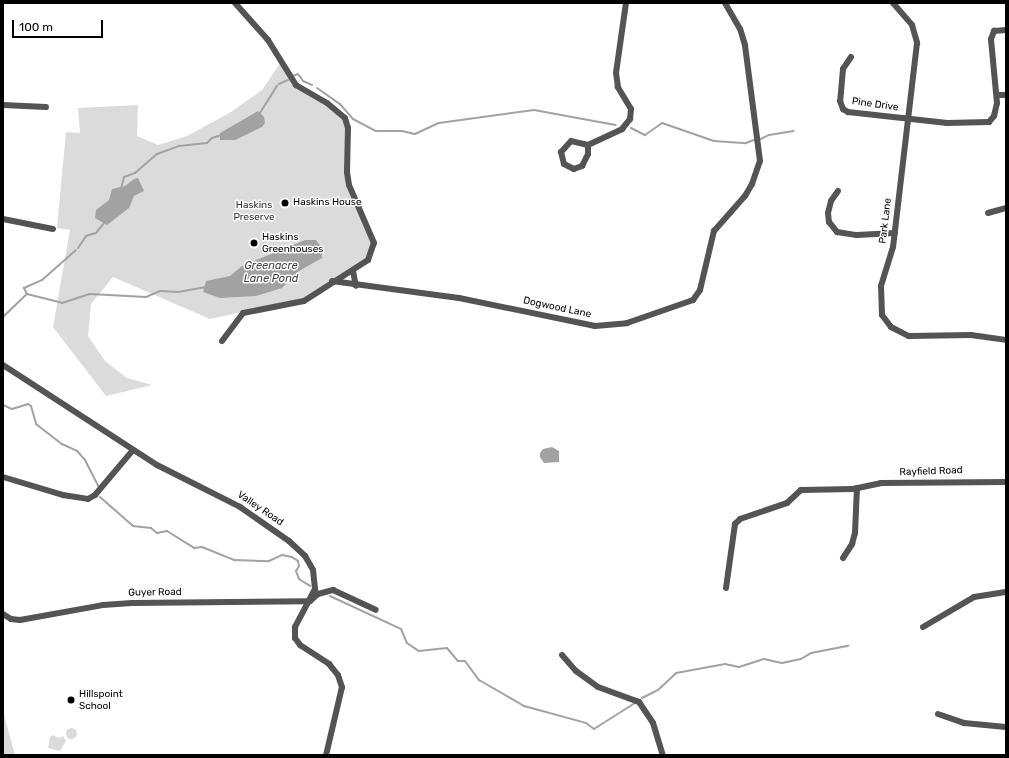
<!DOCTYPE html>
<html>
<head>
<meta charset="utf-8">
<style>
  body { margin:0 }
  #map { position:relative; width:1009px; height:758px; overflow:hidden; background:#fff; font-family:Rubik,sans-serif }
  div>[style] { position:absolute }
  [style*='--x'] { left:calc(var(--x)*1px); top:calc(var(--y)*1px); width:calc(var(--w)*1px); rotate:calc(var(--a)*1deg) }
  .green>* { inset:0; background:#dbdbdb }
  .round { border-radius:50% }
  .water>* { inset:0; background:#a2a2a2 }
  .stream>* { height:2px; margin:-1px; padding:0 1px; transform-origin:1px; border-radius:1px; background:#a2a2a2 }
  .minor>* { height:6px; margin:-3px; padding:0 3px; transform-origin:3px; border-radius:3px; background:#545454 }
  .dots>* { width:11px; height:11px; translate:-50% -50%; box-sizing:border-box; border:2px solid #fff; border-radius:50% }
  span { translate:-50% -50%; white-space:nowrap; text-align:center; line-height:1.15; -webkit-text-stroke:3px #fff; paint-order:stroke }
  .street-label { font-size:10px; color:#000 }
  .poi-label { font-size:10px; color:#000 }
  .left { translate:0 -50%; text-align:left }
  .park-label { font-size:10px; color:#323232 }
  .water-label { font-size:11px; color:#434343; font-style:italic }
  .frame { position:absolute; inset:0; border:4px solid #000; pointer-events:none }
  .scale { position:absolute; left:12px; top:20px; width:91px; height:18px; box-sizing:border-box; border:2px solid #000; border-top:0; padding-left:5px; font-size:12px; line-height:14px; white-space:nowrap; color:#000; -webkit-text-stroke:3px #fff; paint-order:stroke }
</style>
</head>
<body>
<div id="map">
  <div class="green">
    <i style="clip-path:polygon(281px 62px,302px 90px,345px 118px,348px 179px,372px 237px,371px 255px,310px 297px,210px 319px,113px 277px,91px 304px,88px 336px,105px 361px,127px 378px,152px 385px,106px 396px,53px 327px,70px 230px,57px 228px,66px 132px,80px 133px,78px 108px,138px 105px,137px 136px,158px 145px,187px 136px,231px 112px,262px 90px)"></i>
    <i style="clip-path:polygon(3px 711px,15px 755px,3px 755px)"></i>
    <i class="round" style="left:65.5px;top:727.5px;width:11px;height:11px"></i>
    <i style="clip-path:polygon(53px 735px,59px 738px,63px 736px,66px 741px,60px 751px,48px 748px,50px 737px)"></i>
  </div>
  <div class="water">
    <i style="clip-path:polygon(258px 111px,264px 117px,265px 123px,262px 127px,235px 140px,220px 140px,220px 133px)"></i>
    <i style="clip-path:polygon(138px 178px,144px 191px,134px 196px,129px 208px,107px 225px,95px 218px,96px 210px,109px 200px,112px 189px,125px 186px,134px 179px)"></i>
    <i style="clip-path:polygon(305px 240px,316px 240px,322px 248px,322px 258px,299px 271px,282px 288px,256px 296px,220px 298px,203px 292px,206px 281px,230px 276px,242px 266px)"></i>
    <i style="clip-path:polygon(552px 447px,559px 451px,559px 462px,544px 463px,540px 457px,540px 453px,543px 449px)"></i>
  </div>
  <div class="stream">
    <i style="--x:293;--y:76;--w:5;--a:-22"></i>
    <i style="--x:298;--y:74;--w:9;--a:54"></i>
    <i style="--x:303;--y:81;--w:10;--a:24"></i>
    <i style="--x:279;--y:84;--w:10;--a:-24"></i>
    <i style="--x:317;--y:88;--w:28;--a:35"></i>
    <i style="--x:340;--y:104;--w:20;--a:49"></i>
    <i style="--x:353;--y:119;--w:26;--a:28"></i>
    <i style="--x:376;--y:131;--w:26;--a:0"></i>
    <i style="--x:402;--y:131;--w:13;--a:13"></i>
    <i style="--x:415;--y:134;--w:26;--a:-25"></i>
    <i style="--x:439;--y:123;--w:96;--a:-7.8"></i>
    <i style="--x:534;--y:110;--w:83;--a:10.4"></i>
    <i style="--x:260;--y:113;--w:32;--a:-58"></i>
    <i style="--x:631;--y:128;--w:16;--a:27"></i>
    <i style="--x:645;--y:135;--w:21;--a:-35"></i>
    <i style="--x:662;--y:123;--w:55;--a:19.1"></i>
    <i style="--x:714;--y:141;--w:32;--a:4"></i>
    <i style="--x:746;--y:143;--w:9;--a:-21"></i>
    <i style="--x:761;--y:139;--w:9;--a:-27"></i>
    <i style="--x:769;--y:135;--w:25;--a:-9"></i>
    <i style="--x:121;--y:189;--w:12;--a:-76"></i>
    <i style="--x:124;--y:177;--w:12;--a:-20"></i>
    <i style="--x:135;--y:173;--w:29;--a:-41"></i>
    <i style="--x:157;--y:154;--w:23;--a:-20"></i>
    <i style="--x:179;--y:146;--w:28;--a:-6"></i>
    <i style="--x:207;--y:143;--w:7;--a:-45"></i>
    <i style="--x:212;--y:138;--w:10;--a:-17"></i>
    <i style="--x:78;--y:248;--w:14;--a:-56"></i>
    <i style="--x:86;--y:236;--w:10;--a:-17"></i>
    <i style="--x:96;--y:233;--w:14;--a:-51"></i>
    <i style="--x:27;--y:294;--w:7;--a:-117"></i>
    <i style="--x:24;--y:288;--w:20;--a:-24"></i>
    <i style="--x:42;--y:280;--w:45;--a:-41.4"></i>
    <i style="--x:3;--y:317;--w:33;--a:-44"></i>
    <i style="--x:27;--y:294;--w:36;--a:14"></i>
    <i style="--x:62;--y:303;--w:29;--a:-18"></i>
    <i style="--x:90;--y:294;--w:56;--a:3.1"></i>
    <i style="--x:146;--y:297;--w:15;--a:-23"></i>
    <i style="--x:160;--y:291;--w:18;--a:3"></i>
    <i style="--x:178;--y:292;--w:27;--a:-10"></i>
    <i style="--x:3;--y:405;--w:10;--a:24"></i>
    <i style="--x:12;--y:409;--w:17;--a:-17"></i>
    <i style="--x:28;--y:404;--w:4;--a:34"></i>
    <i style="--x:31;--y:406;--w:19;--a:74"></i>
    <i style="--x:36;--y:424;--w:33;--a:38"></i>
    <i style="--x:62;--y:444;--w:17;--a:25"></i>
    <i style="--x:77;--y:451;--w:12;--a:48"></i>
    <i style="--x:85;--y:460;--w:29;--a:63"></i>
    <i style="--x:100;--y:497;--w:44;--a:41.3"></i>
    <i style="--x:133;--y:526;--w:18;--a:6"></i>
    <i style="--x:151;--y:528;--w:8;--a:40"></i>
    <i style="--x:157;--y:533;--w:10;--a:-11"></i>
    <i style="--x:167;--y:531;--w:32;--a:32"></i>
    <i style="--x:194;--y:548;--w:8;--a:-7"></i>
    <i style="--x:202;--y:547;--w:35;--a:22"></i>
    <i style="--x:234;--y:560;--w:35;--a:2"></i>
    <i style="--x:269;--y:561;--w:14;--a:-25"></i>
    <i style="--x:282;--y:555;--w:10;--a:11"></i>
    <i style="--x:292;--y:557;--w:7;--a:34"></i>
    <i style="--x:298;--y:561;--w:5;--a:79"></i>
    <i style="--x:299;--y:566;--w:6;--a:121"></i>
    <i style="--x:296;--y:571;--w:9;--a:69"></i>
    <i style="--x:299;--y:579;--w:13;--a:32"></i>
    <i style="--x:330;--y:596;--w:78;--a:24.9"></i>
    <i style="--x:401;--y:629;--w:15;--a:67"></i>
    <i style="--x:407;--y:643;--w:14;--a:34"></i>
    <i style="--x:419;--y:651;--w:28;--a:-6"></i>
    <i style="--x:447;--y:648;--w:17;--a:50"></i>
    <i style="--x:458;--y:661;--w:7;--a:0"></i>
    <i style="--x:465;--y:661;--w:24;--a:54"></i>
    <i style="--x:479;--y:680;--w:52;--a:30"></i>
    <i style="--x:524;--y:706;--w:64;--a:15.3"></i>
    <i style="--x:586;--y:723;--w:10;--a:37"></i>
    <i style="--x:594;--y:729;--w:49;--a:-32.4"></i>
    <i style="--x:642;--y:698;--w:18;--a:-27"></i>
    <i style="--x:658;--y:690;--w:25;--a:-43"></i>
    <i style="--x:676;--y:673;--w:50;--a:-10.4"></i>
    <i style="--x:725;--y:664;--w:14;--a:12"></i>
    <i style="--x:739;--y:667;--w:26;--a:-18"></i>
    <i style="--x:764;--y:659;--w:18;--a:13"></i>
    <i style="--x:782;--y:663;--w:19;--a:-12"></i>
    <i style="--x:801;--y:659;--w:12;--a:-31"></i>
    <i style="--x:811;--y:653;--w:38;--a:-11"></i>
  </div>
  <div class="minor">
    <i style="--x:893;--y:3;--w:29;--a:49"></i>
    <i style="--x:912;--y:25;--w:19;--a:74"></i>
    <i style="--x:917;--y:43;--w:205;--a:96.7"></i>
    <i style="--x:893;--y:247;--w:41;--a:107.1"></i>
    <i style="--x:881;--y:286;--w:29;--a:88"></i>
    <i style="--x:882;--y:315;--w:15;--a:53"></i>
    <i style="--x:891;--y:327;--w:20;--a:27"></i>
    <i style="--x:909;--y:336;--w:62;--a:-0.9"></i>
    <i style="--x:971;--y:335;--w:35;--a:8"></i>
    <i style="--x:851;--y:57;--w:14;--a:124"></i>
    <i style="--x:843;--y:69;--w:32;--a:95"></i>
    <i style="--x:840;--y:101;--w:9;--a:69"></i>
    <i style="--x:843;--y:109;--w:6;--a:31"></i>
    <i style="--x:848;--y:112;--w:100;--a:6.3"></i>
    <i style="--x:947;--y:123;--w:42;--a:-1.4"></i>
    <i style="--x:989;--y:122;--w:8;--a:-50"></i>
    <i style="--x:994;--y:116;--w:13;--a:-77"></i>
    <i style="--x:997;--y:103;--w:64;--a:-95.4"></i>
    <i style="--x:991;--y:39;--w:9;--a:-69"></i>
    <i style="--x:994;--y:31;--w:12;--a:-5"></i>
    <i style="--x:997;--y:95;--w:9;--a:0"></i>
    <i style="--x:3;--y:105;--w:43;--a:2.7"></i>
    <i style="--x:588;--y:145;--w:17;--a:-167"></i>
    <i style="--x:571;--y:141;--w:15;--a:132"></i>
    <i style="--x:561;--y:152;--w:12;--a:76"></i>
    <i style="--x:564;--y:164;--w:11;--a:27"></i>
    <i style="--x:574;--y:169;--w:9;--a:-21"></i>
    <i style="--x:582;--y:166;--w:13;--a:-63"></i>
    <i style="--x:588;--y:154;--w:9;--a:-90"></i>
    <i style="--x:588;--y:145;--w:38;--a:-25"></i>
    <i style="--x:622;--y:129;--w:13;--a:-51"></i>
    <i style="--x:630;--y:119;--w:10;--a:-84"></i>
    <i style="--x:631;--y:109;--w:26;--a:-121"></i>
    <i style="--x:618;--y:87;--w:14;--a:-98"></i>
    <i style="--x:616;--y:73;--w:71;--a:-81.9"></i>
    <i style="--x:838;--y:191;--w:12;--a:125"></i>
    <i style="--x:831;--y:201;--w:12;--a:104"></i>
    <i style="--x:828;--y:213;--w:9;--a:84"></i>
    <i style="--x:829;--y:222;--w:13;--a:51"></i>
    <i style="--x:837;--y:232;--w:20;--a:9"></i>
    <i style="--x:857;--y:235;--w:38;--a:-3"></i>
    <i style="--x:988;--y:213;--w:19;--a:-16"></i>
    <i style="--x:3;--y:219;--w:51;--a:11.3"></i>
    <i style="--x:353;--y:271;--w:15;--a:79"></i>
    <i style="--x:332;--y:281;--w:128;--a:7.6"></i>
    <i style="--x:459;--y:298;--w:139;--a:11.6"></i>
    <i style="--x:595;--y:326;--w:32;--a:-5"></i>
    <i style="--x:627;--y:323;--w:70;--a:-19.2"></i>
    <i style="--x:693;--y:300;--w:12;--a:-55"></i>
    <i style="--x:700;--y:290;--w:61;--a:-76.7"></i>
    <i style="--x:714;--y:231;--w:47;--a:-48.5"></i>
    <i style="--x:745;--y:196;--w:14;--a:-60"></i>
    <i style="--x:752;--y:184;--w:24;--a:-71"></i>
    <i style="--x:760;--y:161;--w:117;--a:-97.4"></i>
    <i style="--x:745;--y:45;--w:17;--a:-107"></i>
    <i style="--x:740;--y:29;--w:30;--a:-120"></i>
    <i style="--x:222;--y:341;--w:35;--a:-53"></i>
    <i style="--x:243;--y:313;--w:62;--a:-11.1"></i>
    <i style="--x:304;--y:301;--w:76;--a:-32.6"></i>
    <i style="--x:368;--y:260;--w:18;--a:-71"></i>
    <i style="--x:374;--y:243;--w:63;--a:-113.3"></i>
    <i style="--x:349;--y:185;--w:13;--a:-99"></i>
    <i style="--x:347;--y:172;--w:44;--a:-88.7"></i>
    <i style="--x:348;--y:128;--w:10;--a:-107"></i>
    <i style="--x:345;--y:118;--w:23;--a:-140"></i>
    <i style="--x:327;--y:103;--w:36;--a:-150"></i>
    <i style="--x:296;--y:85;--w:53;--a:-121.9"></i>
    <i style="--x:268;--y:40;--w:50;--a:-131.7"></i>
    <i style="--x:3;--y:365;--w:184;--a:33"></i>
    <i style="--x:157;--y:465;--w:93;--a:26.8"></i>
    <i style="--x:240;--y:507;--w:60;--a:34.8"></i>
    <i style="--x:289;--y:541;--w:22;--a:43"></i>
    <i style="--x:305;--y:556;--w:16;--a:60"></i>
    <i style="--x:313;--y:570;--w:19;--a:84"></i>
    <i style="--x:315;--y:589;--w:43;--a:117.8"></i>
    <i style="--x:295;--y:627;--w:11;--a:90"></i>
    <i style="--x:295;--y:638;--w:9;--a:54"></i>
    <i style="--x:300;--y:645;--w:35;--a:33"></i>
    <i style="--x:329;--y:664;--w:14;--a:51"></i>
    <i style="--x:338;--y:675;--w:13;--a:72"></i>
    <i style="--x:342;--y:687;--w:70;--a:103.2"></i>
    <i style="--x:3;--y:477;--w:63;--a:16.7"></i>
    <i style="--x:63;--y:495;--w:25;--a:9"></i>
    <i style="--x:88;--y:499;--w:8;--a:-30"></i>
    <i style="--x:95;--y:495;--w:59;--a:-49.8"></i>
    <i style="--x:843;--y:558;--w:17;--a:-57"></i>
    <i style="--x:852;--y:544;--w:11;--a:-75"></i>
    <i style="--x:855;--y:533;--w:45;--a:-87.5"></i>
    <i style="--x:726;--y:588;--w:65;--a:-82"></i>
    <i style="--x:735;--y:524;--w:7;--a:-45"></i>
    <i style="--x:740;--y:519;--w:50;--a:-18.8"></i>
    <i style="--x:787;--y:503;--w:19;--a:-43"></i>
    <i style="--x:801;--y:490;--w:52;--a:-1.1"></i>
    <i style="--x:853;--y:489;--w:29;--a:-12"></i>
    <i style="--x:881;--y:483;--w:125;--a:-0.5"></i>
    <i style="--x:3;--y:614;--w:9;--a:32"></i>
    <i style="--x:11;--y:619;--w:9;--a:6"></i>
    <i style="--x:20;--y:620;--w:84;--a:-10.2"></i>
    <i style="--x:103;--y:605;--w:29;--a:-4"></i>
    <i style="--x:132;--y:603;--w:178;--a:-0.6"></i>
    <i style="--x:310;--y:601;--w:11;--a:-41"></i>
    <i style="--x:318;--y:594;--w:16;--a:-15"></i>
    <i style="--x:333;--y:590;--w:47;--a:24.9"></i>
    <i style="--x:923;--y:627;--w:59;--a:-30.5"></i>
    <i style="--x:974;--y:597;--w:32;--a:-9"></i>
    <i style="--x:562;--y:655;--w:21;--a:49"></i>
    <i style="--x:576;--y:671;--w:27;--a:36"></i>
    <i style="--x:598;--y:687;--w:44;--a:20.1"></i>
    <i style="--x:639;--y:702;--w:25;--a:56"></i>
    <i style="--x:653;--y:723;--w:34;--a:73"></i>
    <i style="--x:938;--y:714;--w:28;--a:19"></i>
    <i style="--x:964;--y:723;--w:42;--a:5.4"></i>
  </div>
  <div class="dots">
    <i style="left:285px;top:203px;background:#000"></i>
    <i style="left:254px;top:243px;background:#000"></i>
    <i style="left:71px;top:700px;background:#000"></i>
  </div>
  <div class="street-label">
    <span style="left:875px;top:105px;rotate:8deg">Pine Drive</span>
    <span style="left:886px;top:221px;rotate:-83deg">Park Lane</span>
    <span style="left:557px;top:308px;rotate:12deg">Dogwood Lane</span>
    <span style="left:931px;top:472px;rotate:-2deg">Rayfield Road</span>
    <span style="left:260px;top:509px;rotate:34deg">Valley Road</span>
    <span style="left:155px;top:593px;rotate:-1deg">Guyer Road</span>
  </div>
  <div class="poi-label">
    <span class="left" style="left:293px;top:203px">Haskins House</span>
    <span class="left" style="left:262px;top:243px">Haskins<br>Greenhouses</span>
    <span class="left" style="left:79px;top:700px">Hillspoint<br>School</span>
  </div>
  <div class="park-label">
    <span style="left:254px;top:211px">Haskins<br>Preserve</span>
  </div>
  <div class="water-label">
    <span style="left:271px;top:273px">Greenacre<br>Lane Pond</span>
  </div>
  <div class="frame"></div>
  <div class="scale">100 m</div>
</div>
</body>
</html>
